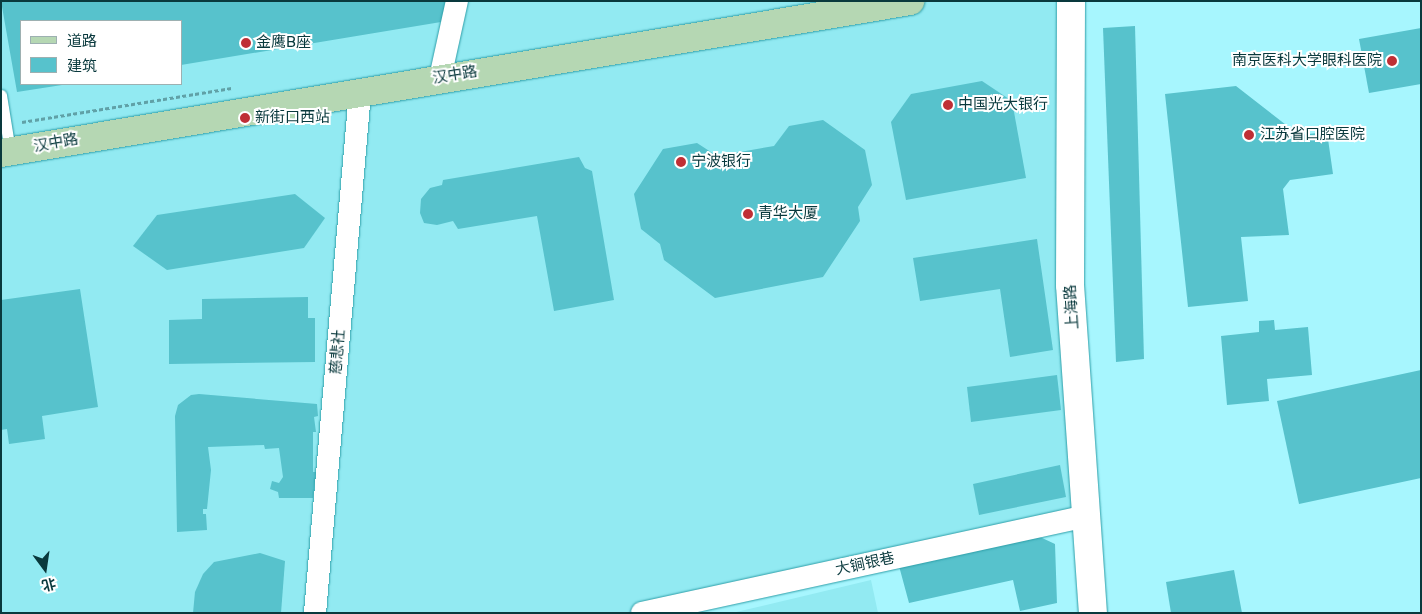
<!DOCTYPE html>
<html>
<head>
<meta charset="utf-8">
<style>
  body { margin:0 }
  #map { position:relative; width:1422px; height:614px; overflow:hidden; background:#a7f6fe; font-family:Rubik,"Noto Sans SC",sans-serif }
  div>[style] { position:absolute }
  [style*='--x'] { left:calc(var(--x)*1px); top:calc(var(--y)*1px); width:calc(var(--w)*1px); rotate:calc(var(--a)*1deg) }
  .built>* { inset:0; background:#92eaf2 }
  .building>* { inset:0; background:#57c2cc }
  .path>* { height:3px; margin-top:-1.5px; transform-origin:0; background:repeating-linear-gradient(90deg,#60a1a7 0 4px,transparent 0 6.5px) }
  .roads { filter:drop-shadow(0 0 1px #2e9ea8) drop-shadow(0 0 1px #2e9ea8) }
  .lane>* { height:11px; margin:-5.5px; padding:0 5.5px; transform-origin:5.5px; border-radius:5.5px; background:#fff }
  .street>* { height:22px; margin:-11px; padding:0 11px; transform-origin:11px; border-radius:11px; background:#fff }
  .secondary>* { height:28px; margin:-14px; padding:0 14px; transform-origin:14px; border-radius:14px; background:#fff }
  .primary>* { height:28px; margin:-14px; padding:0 14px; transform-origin:14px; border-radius:14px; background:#b5d7b3 }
  .dots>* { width:14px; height:14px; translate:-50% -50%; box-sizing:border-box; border:2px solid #fff; border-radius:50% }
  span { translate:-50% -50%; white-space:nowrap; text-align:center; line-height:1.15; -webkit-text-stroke:4px #fff; paint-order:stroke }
  .poi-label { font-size:15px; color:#09393d }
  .left { translate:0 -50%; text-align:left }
  .right { translate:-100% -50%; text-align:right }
  .street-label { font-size:15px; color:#09393d }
  .frame { position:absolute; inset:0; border:2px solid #09393d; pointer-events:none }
  .legend { position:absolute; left:20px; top:20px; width:162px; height:65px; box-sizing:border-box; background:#fff; border:1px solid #9db0b1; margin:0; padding:6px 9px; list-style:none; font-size:15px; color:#09393d }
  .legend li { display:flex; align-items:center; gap:10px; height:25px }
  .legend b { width:25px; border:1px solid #9db0b1 }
  .north { position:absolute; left:20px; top:544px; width:50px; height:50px; -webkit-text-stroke:4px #fff; paint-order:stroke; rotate:166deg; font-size:14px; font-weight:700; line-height:20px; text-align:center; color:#09393d }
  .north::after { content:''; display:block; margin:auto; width:18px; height:22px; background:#09393d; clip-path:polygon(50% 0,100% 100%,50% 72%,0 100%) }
</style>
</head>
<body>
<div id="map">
  <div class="built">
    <i style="clip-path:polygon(evenodd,1px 1px,1072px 1px,1088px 516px,650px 613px,1px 613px,1px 1px,21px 21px,181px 21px,181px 84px,21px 84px,21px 21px)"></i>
    <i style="clip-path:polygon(871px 580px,878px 613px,732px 613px)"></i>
  </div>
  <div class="building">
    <i style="clip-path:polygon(1px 1px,447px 1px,441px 22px,181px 65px,181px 21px,21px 21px,21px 84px,62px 85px,17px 92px)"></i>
    <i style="clip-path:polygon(1135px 26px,1144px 359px,1116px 362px,1103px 28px)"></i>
    <i style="clip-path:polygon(1421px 28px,1421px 84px,1369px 93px,1359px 39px)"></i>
    <i style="clip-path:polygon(982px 81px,1012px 101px,1026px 178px,906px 200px,891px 122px,911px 94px)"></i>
    <i style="clip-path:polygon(1236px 86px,1299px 135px,1327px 132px,1333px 174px,1290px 180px,1283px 189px,1289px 235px,1241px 237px,1248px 301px,1188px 307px,1165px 94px)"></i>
    <i style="clip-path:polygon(823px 120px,865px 150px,872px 185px,858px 207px,860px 221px,823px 277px,715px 298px,664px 260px,660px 244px,641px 229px,634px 194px,663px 149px,697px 143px,717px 156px,774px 146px,789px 126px)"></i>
    <i style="clip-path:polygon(579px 157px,585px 168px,592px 171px,614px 300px,554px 311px,537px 216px,458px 229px,453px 221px,437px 225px,424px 223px,420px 213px,421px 199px,430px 188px,442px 185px,443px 180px)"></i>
    <i style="clip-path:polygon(295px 194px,325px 218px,304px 248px,167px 270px,133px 246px,157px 215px)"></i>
    <i style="clip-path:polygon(1037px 239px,1053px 350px,1010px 357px,1000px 289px,920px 301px,913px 258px)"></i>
    <i style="clip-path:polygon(80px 289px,98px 407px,42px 416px,45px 439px,9px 444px,7px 429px,1px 430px,1px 300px)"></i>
    <i style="clip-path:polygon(308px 297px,308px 318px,315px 318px,315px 362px,169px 364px,169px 320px,202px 319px,202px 299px)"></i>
    <i style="clip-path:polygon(1274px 320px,1275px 330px,1308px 327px,1312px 375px,1267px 379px,1269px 401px,1227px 405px,1221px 336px,1259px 332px,1259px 321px)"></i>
    <i style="clip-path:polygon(1421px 370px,1421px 478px,1299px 504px,1277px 401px)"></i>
    <i style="clip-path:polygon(1057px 375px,1061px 410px,971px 422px,967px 387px)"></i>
    <i style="clip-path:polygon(199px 394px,317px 404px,318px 416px,314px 417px,316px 432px,313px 432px,313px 472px,316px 472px,313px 498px,279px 498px,278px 492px,270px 489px,272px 481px,279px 483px,283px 477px,279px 448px,265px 449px,264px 445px,208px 447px,211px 470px,207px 509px,203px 509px,203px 514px,206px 514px,207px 530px,177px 532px,175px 416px,178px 405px,191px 395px)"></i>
    <i style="clip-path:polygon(1060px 465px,1066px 497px,979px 515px,973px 484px)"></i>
    <i style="clip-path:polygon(1040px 537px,1055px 544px,1057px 603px,1020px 611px,1013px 580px,909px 603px,899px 566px)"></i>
    <i style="clip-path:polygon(260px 553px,285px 561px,281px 613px,193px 613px,195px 592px,203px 574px,214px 562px)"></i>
    <i style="clip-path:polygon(1234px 570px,1242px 613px,1171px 613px,1166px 582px)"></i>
  </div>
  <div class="path">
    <i style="--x:22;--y:122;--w:214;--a:-9.2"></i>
  </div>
  <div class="roads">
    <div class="lane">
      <i style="--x:1;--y:95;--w:57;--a:80.9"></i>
    </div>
    <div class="street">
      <i style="--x:440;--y:78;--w:79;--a:-77.6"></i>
      <i style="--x:315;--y:613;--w:523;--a:-85.06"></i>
      <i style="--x:642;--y:613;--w:456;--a:-12.3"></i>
    </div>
    <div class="secondary">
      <i style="--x:1071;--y:1;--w:284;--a:90.2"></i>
      <i style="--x:1070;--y:285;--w:329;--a:86"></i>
    </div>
    <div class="primary">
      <i style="--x:1;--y:153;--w:922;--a:-9.49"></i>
    </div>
  </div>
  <div class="dots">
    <i style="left:246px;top:43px;background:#bf2f35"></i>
    <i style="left:1392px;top:61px;background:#bf2f35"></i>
    <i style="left:948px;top:105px;background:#bf2f35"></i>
    <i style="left:245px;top:118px;background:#bf2f35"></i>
    <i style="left:1249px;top:135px;background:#bf2f35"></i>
    <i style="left:681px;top:162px;background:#bf2f35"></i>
    <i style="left:748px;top:214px;background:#bf2f35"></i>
  </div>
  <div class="poi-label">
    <span class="left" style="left:256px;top:43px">金鹰B座</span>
    <span class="right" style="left:1382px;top:61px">南京医科大学眼科医院</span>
    <span class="left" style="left:958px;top:105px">中国光大银行</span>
    <span class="left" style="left:255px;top:118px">新街口西站</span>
    <span class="left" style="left:1260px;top:135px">江苏省口腔医院</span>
    <span class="left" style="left:691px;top:162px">宁波银行</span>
    <span class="left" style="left:758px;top:214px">青华大厦</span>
  </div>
  <div class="street-label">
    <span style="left:455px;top:75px;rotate:-9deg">汉中路</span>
    <span style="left:56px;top:143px;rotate:-10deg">汉中路</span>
    <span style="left:1072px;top:307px;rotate:-94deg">上海路</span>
    <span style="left:338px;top:352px;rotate:-85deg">慈悲社</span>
    <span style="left:865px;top:564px;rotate:-12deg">大锏银巷</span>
  </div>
  <div class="frame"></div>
  <ul class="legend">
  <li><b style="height:6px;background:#b5d7b3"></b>道路</li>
  <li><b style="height:14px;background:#57c2cc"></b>建筑</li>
  </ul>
  <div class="north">北</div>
</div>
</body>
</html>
